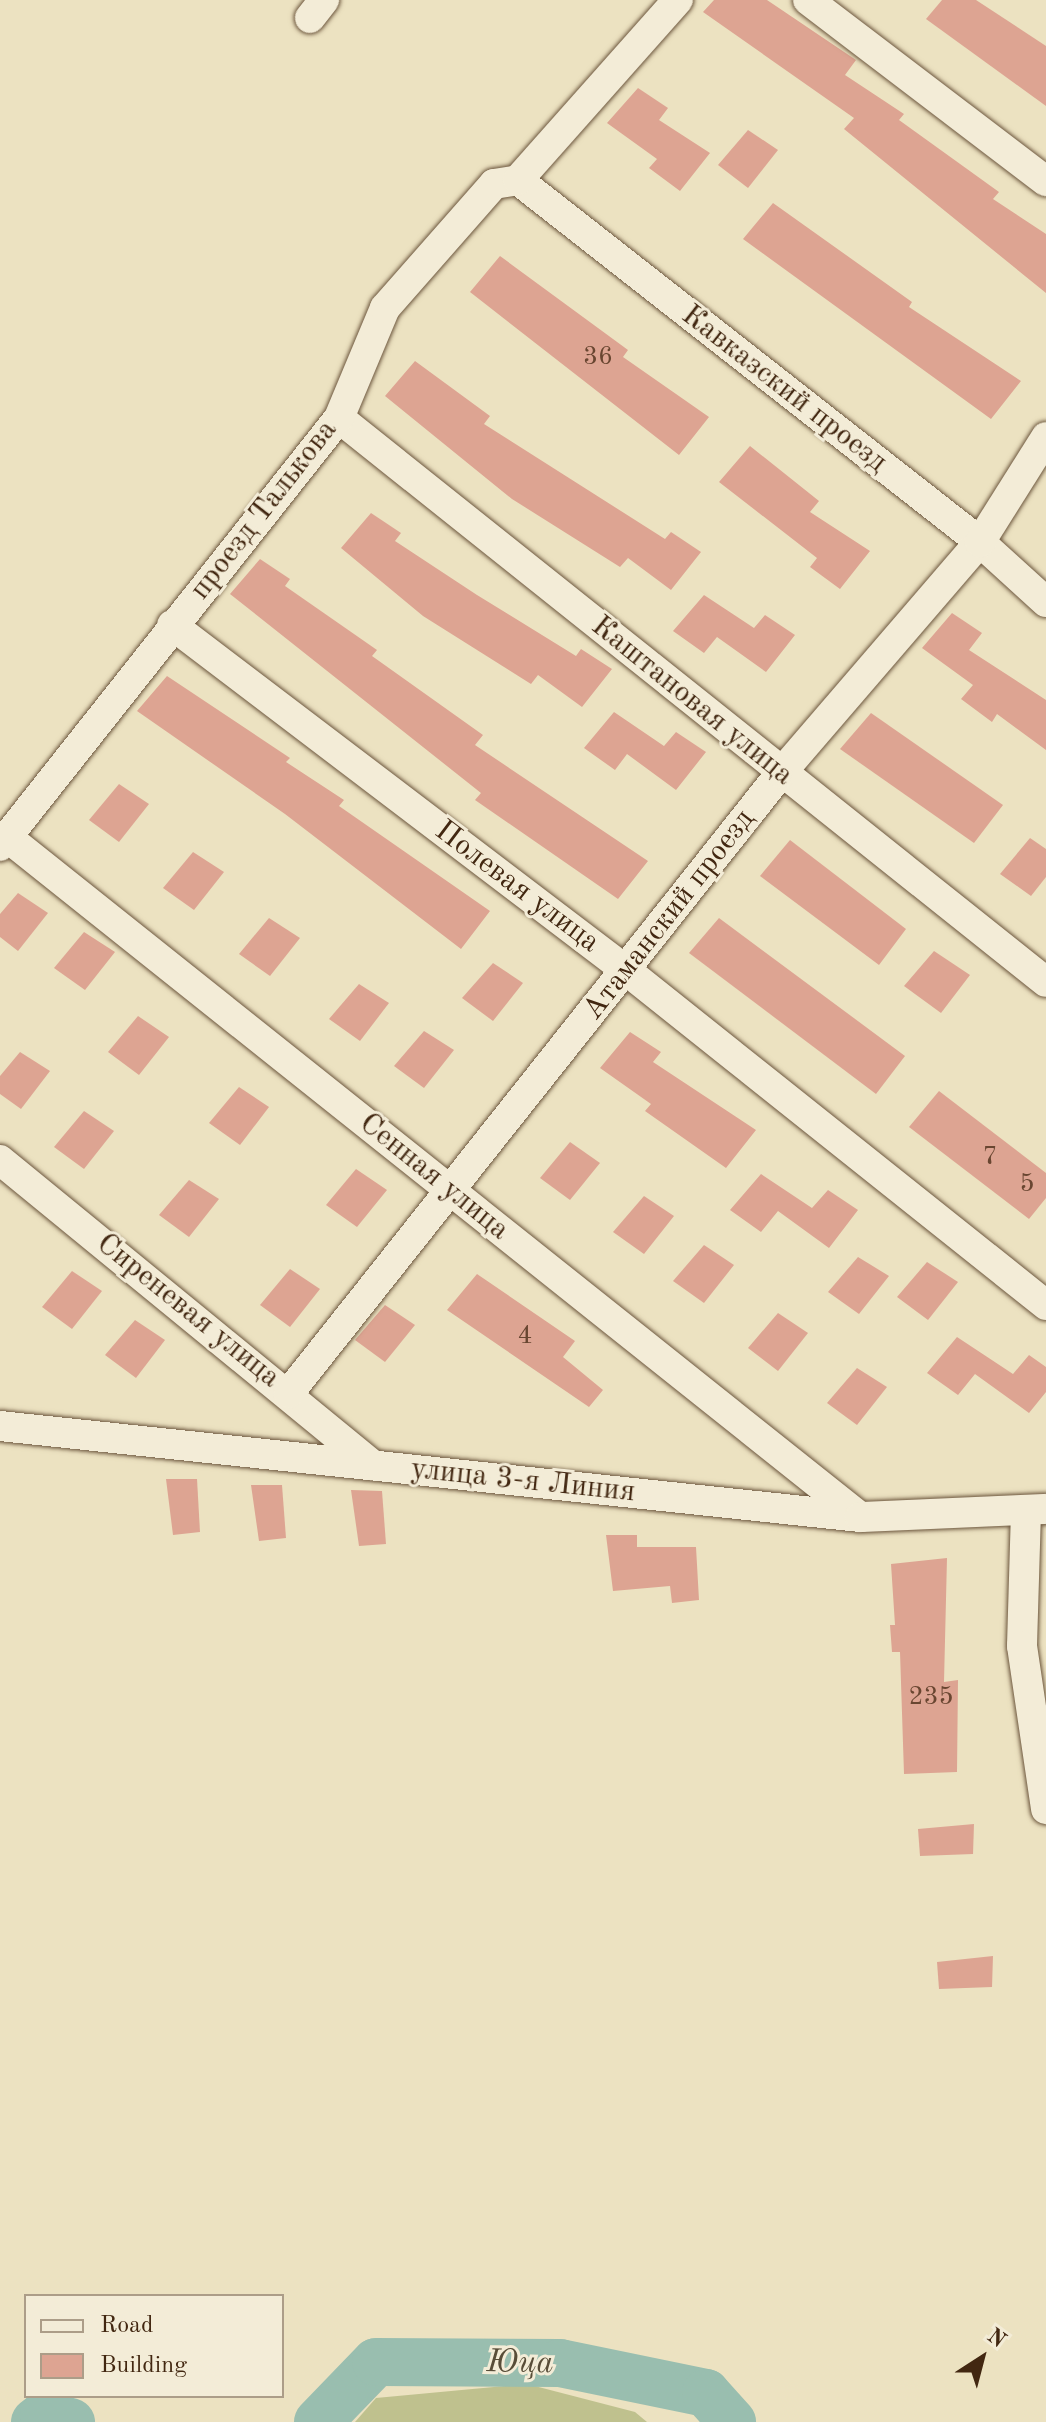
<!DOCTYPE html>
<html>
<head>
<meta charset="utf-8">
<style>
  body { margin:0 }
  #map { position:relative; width:1046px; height:2422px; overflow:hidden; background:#ece2c1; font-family:"Old Standard TT",serif }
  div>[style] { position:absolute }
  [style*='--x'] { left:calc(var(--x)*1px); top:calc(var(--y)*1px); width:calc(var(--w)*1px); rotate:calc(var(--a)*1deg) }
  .green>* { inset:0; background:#bfc18e }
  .river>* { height:48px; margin:-24px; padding:0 24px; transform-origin:24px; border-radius:24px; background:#99beaf }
  .building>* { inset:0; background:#dda492 }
  .roads { filter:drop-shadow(0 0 2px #6c563d) drop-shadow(0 0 2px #6c563d) }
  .minor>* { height:30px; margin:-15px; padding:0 15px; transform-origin:15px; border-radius:15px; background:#f3ecd7 }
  span { translate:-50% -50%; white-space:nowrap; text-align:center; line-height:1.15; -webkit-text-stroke:6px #f3ecd7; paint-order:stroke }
  .number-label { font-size:26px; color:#694631 }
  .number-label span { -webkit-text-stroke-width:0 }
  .street-label { font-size:30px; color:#422711 }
  .water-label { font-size:32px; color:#584d38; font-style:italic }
  .legend { position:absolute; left:24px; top:2294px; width:260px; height:104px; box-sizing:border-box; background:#f3ecd7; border:2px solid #ac9d88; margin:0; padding:10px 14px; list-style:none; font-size:24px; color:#422711 }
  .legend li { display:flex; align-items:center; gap:16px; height:40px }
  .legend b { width:40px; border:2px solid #ac9d88 }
  .north { position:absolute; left:942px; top:2318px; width:80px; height:80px; -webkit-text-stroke:6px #f3ecd7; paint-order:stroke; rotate:36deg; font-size:22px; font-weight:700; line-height:32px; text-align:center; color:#422711 }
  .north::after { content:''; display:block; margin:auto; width:28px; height:36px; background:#422711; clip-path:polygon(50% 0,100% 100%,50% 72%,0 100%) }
</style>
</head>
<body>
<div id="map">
  <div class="green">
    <i style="clip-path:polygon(527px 2384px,635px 2412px,647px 2422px,355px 2422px,376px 2398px)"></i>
  </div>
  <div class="river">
    <i style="--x:35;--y:2422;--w:11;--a:-38"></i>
    <i style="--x:44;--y:2415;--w:28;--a:15"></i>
    <i style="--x:318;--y:2422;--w:83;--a:-46"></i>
    <i style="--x:376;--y:2362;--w:184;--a:0.3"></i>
    <i style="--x:560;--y:2363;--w:149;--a:11.6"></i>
    <i style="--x:706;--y:2393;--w:39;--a:48"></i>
  </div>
  <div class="building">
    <i style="clip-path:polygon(714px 0,767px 0,856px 60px,845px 75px,904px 114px,899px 120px,999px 192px,993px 199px,1046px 234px,1046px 293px,844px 129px,854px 118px,703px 12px)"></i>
    <i style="clip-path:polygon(942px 0,976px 0,1046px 46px,1046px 106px,926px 19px)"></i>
    <i style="clip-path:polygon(638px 88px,668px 108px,659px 120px,710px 153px,680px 191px,649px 168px,657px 159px,607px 123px)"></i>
    <i style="clip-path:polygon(748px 130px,778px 150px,748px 188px,718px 165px)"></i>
    <i style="clip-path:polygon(773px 203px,912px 302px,909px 307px,1021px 381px,991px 419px,743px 239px)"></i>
    <i style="clip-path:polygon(500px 256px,628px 350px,623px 357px,709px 417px,679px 455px,470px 292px)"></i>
    <i style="clip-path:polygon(415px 361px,490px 416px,484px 424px,665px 539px,671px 532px,701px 552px,671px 590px,628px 558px,620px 567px,512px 499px,385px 396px)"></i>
    <i style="clip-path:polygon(750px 446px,819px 501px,810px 512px,870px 551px,840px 589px,810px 567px,817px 558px,719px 482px)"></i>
    <i style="clip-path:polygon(371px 513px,401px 533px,395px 541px,477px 595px,576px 656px,581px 649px,612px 669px,582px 707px,538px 675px,531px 684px,423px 616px,341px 548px)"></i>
    <i style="clip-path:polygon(260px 559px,290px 579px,285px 586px,377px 650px,372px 656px,483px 735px,475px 745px,648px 861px,618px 899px,475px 800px,481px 793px,230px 594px)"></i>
    <i style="clip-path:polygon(704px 595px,754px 628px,765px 615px,795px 635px,766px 672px,717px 637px,704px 653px,673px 631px)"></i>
    <i style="clip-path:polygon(952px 613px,982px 633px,969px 650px,1046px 700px,1046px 750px,997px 714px,992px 722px,961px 699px,973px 685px,922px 648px)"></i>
    <i style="clip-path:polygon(167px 676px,290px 758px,286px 762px,344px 800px,339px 806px,490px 911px,461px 949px,285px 814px,137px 711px)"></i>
    <i style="clip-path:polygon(614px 712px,664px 746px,676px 732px,706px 752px,676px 790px,627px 754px,615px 770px,584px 748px)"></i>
    <i style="clip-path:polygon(871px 713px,1003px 805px,974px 843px,840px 749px)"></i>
    <i style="clip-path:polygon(119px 784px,149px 804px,119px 842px,89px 820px)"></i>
    <i style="clip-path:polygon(1030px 838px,1046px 849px,1046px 877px,1031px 896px,1000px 874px)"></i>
    <i style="clip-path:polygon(790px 840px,906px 929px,879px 965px,760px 876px)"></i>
    <i style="clip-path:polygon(193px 852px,224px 872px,194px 910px,163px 888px)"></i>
    <i style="clip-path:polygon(18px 893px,48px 913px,18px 951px,0 937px,0 914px)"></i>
    <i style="clip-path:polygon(269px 918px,300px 938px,270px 976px,239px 954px)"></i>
    <i style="clip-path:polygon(719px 918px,905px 1056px,876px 1094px,689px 953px)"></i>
    <i style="clip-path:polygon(84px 932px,115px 952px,85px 990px,54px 968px)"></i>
    <i style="clip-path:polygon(934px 951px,970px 975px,941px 1013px,904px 986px)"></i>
    <i style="clip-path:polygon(493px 963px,523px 983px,493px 1021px,462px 998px)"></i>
    <i style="clip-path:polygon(359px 984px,389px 1003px,360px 1041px,329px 1019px)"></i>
    <i style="clip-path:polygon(138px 1016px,169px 1037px,139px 1075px,108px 1052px)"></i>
    <i style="clip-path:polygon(424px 1031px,454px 1050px,424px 1088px,394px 1066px)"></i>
    <i style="clip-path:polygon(630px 1032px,661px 1052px,653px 1062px,756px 1130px,726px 1168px,645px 1111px,651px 1104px,600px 1068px)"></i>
    <i style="clip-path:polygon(20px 1052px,50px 1071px,21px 1109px,0 1094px,0 1076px)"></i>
    <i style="clip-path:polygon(239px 1087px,269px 1107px,240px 1145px,209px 1123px)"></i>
    <i style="clip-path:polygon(939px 1091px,1046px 1173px,1046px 1198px,1029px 1219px,909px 1127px)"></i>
    <i style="clip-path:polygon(84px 1111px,114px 1131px,84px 1169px,54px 1147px)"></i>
    <i style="clip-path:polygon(570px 1142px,600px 1163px,570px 1200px,540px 1178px)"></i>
    <i style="clip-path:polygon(356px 1169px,387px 1190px,357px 1227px,326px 1205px)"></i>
    <i style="clip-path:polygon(761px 1174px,812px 1208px,828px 1190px,858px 1210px,829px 1248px,778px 1211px,761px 1232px,730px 1210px)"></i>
    <i style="clip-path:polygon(189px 1180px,219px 1199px,189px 1237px,159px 1215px)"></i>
    <i style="clip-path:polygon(644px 1196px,674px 1216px,644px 1254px,613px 1232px)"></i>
    <i style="clip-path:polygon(704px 1245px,734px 1265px,704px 1303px,673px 1281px)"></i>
    <i style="clip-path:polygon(858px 1257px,889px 1276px,859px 1314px,828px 1292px)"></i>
    <i style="clip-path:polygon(927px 1262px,958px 1282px,928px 1320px,897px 1297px)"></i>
    <i style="clip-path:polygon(290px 1269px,320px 1289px,290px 1327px,260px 1305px)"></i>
    <i style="clip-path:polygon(72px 1271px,102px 1291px,72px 1329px,42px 1307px)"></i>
    <i style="clip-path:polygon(477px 1274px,575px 1341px,563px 1357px,603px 1390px,589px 1407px,447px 1310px)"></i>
    <i style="clip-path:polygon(385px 1305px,415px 1325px,385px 1362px,355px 1340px)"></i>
    <i style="clip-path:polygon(778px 1313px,808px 1333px,778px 1371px,748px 1348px)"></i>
    <i style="clip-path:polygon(135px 1320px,165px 1340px,136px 1378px,105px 1355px)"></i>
    <i style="clip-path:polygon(957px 1337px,1013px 1374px,1029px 1355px,1046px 1367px,1046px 1392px,1029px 1413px,975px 1374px,958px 1395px,927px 1373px)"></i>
    <i style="clip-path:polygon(857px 1368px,887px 1387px,857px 1425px,827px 1403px)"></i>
    <i style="clip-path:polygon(166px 1479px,197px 1479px,200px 1532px,173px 1535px)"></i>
    <i style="clip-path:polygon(251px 1485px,282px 1485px,286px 1538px,259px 1541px)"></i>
    <i style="clip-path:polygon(351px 1490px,382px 1491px,386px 1544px,359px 1546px)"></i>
    <i style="clip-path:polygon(606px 1535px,637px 1535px,637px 1547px,696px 1547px,699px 1600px,672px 1603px,670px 1586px,613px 1591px)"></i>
    <i style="clip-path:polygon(947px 1558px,944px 1682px,958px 1680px,957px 1772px,904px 1774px,900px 1652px,892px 1652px,890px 1625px,895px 1625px,891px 1564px)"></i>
    <i style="clip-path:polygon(974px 1824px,973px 1854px,920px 1856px,918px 1829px)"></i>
    <i style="clip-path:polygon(993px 1956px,992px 1987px,939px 1989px,937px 1962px)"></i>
  </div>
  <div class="roads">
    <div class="minor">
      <i style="--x:808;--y:0;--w:299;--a:37.3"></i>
      <i style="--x:310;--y:18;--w:23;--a:-52"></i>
      <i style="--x:518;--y:180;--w:587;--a:38.08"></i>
      <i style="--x:980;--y:542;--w:89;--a:42.3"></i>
      <i style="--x:339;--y:418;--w:904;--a:38.58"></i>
      <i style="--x:172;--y:625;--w:572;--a:37.25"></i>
      <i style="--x:627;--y:971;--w:536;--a:38.56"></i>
      <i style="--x:7;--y:837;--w:1091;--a:38.56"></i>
      <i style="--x:0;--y:846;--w:546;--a:-51.62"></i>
      <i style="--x:339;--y:418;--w:119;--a:-67.3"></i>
      <i style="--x:385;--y:308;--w:165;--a:-48.7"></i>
      <i style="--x:494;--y:184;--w:24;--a:-9"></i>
      <i style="--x:518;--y:180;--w:241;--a:-48.4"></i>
      <i style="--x:0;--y:1160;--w:482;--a:39.3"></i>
      <i style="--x:289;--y:1393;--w:791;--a:-51.57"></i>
      <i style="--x:781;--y:773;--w:305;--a:-49.3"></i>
      <i style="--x:980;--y:542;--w:124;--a:-57.8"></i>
      <i style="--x:0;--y:1426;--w:865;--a:6.04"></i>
      <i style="--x:860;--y:1517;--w:186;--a:-2.5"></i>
      <i style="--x:1026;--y:1511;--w:135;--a:91.7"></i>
      <i style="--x:1022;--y:1646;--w:165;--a:81.6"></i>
    </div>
  </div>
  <div class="number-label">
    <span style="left:598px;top:358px">36</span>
    <span style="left:990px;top:1158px">7</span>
    <span style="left:1027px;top:1185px">5</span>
    <span style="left:525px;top:1337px">4</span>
    <span style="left:931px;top:1698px">235</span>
  </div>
  <div class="street-label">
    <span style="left:784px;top:389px;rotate:38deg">Кавказский проезд</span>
    <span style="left:264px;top:510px;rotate:-52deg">проезд Талькова</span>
    <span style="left:692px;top:701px;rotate:39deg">Каштановая улица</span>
    <span style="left:517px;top:887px;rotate:37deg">Полевая улица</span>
    <span style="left:669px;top:915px;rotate:-52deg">Атаманский проезд</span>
    <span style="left:434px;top:1177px;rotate:39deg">Сенная улица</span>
    <span style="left:188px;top:1311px;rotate:39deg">Сиреневая улица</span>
    <span style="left:523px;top:1481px;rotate:6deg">улица 3-я Линия</span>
  </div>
  <div class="water-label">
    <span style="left:520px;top:2364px;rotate:1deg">Юца</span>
  </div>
  <ul class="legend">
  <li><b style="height:10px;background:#f3ecd7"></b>Road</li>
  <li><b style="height:22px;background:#dda492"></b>Building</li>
  </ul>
  <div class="north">N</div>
</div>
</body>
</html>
